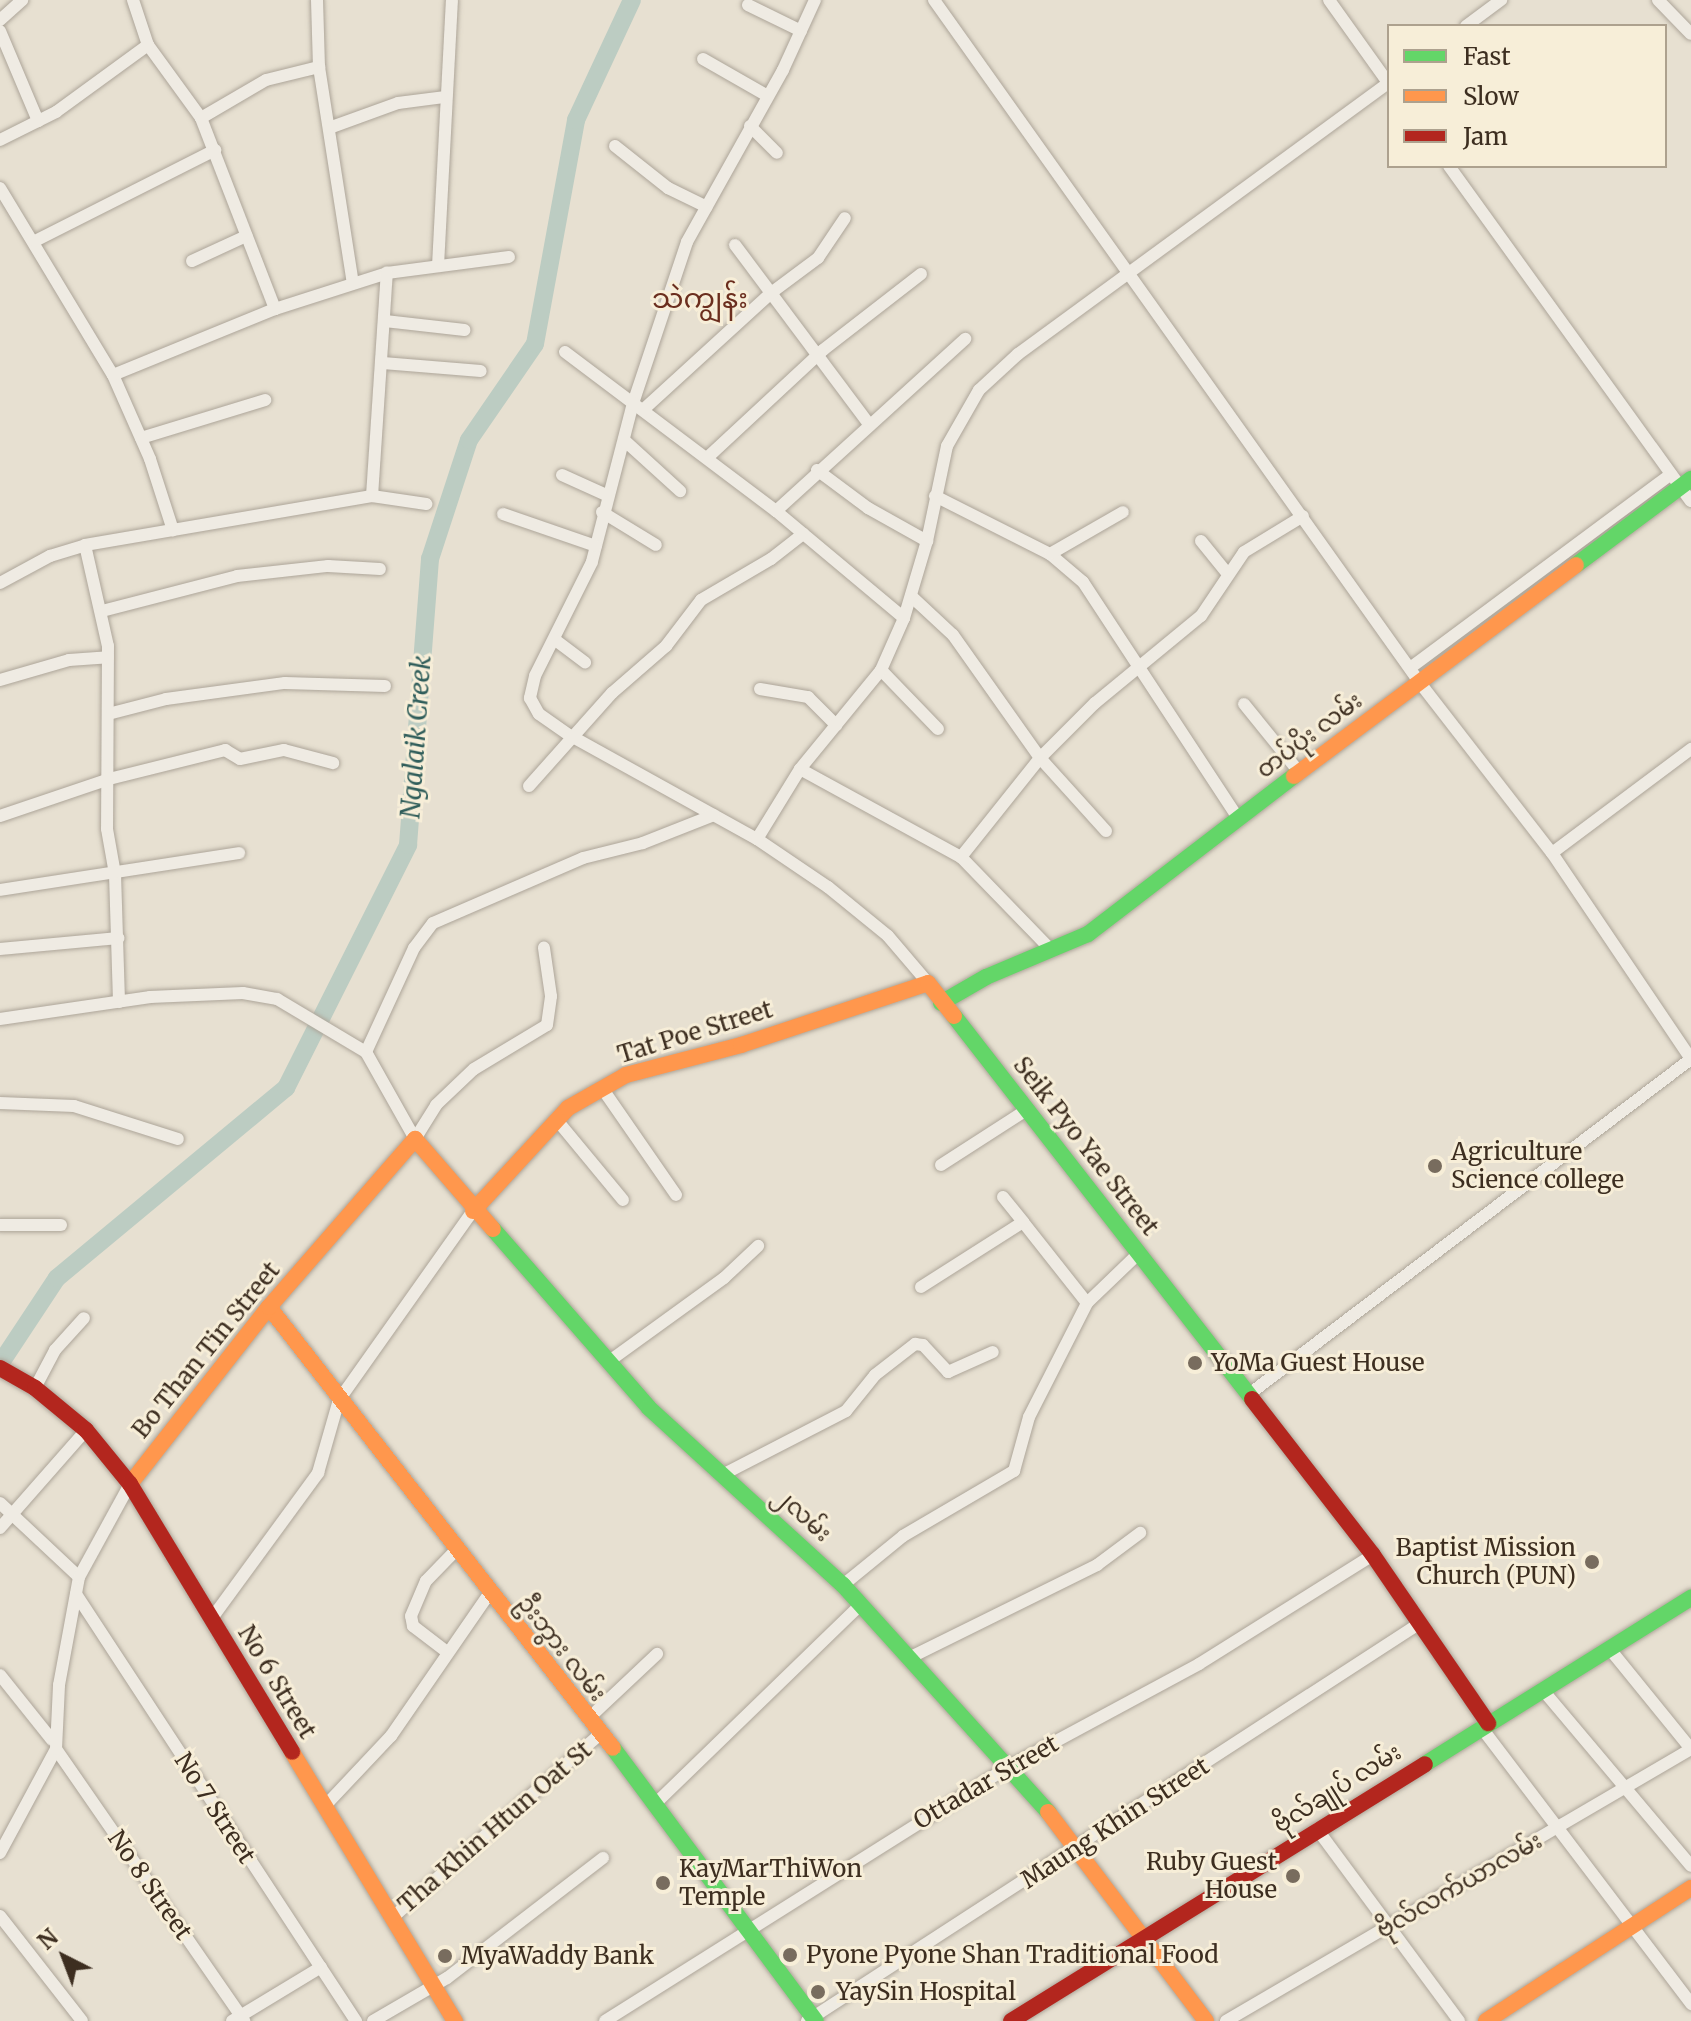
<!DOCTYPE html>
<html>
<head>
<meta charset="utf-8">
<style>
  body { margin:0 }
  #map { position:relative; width:1691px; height:2021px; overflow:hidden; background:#e7e0d1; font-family:Merriweather,"Noto Sans Myanmar",serif }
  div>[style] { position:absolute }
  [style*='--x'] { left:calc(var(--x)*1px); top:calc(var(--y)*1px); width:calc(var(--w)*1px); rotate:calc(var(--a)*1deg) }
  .river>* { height:18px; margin:-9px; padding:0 9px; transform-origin:9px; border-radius:9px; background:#bcccc2 }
  .roads { filter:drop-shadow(0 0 2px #ada599) drop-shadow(0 0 2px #ada599) }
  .street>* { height:12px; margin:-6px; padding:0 6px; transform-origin:6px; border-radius:6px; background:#efebe3 }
  .fast>* { height:16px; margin:-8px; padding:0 8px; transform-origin:8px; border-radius:8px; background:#63d668 }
  .slow>* { height:16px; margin:-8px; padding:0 8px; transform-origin:8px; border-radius:8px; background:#ff974d }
  .jam>* { height:16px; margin:-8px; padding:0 8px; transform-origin:8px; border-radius:8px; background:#b3261e }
  .dots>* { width:22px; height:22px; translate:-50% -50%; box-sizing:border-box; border:4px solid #f7eed8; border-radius:50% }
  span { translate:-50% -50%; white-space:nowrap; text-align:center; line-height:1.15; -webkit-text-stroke:6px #f7eed8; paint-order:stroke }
  .street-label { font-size:24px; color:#3d2e20 }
  .poi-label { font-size:24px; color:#3d2e20 }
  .left { translate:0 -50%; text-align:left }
  .right { translate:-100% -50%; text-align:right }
  .water-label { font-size:26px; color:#2f5d5a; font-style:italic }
  .quarter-label { font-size:28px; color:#6b2e1e }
  .legend { position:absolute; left:1387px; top:24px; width:280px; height:144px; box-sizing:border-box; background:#f7eed8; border:2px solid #ada18e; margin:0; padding:10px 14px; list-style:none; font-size:24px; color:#3d2e20 }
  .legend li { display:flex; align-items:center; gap:16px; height:40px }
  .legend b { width:40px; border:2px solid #ada18e }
  .north { position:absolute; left:24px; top:1917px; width:80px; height:80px; -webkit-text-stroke:6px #f7eed8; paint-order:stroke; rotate:318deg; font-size:22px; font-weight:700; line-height:32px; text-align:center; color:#3d2e20 }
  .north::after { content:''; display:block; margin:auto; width:28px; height:36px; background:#3d2e20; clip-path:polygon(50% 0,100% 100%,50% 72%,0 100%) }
</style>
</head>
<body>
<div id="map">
  <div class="river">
    <i style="--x:0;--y:1364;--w:103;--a:-56.5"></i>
    <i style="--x:57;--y:1278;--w:298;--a:-39.7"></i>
    <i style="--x:286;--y:1088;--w:272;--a:-63.3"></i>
    <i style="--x:408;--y:845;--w:287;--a:-85.6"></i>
    <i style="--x:430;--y:559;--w:125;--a:-71.9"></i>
    <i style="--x:469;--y:440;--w:116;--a:-55.5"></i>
    <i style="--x:535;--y:344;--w:228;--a:-79.6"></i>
    <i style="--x:576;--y:120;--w:132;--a:-65"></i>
  </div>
  <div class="roads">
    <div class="street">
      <i style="--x:133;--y:0;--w:47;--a:71.6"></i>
      <i style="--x:148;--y:45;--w:90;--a:54"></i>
      <i style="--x:201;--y:118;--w:205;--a:68.8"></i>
      <i style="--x:317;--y:0;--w:67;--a:88.3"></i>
      <i style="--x:319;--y:67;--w:219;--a:81.1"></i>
      <i style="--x:815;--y:0;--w:77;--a:114.6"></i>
      <i style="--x:783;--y:70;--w:197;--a:119.2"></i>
      <i style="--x:687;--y:242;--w:170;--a:108.5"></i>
      <i style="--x:633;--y:403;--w:164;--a:104.5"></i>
      <i style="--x:592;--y:562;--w:127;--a:116.6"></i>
      <i style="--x:535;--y:676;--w:23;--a:103"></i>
      <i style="--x:530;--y:698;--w:18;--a:61"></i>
      <i style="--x:539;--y:714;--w:39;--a:35"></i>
      <i style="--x:571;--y:736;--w:213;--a:29"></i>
      <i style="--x:757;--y:839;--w:86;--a:34.1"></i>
      <i style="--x:828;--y:887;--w:77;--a:39.2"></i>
      <i style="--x:888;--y:936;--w:62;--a:49.6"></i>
      <i style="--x:934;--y:0;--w:838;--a:54.57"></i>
      <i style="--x:1420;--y:683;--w:215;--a:52.2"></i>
      <i style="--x:1552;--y:853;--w:249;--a:56"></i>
      <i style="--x:1329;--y:0;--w:103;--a:54.5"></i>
      <i style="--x:1658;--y:0;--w:47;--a:45.9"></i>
      <i style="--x:748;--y:5;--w:59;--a:26.1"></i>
      <i style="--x:0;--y:20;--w:30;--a:-42"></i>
      <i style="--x:1466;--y:26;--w:44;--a:-36.6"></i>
      <i style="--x:0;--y:31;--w:98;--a:67.1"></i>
      <i style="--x:703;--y:59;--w:73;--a:29.7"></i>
      <i style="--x:201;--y:118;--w:75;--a:-30.3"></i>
      <i style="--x:266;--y:80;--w:55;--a:-13.8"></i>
      <i style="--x:750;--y:126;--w:38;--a:45"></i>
      <i style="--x:329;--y:128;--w:73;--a:-19.9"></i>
      <i style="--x:398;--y:103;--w:46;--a:-7.4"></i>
      <i style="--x:0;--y:140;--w:63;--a:-26.6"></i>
      <i style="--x:56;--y:112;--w:114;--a:-36.1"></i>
      <i style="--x:615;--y:146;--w:68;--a:38.4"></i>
      <i style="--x:668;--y:188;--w:43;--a:26"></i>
      <i style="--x:1449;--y:166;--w:413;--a:54.2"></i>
      <i style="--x:0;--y:188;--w:218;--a:58.9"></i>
      <i style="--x:113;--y:375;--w:92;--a:66.2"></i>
      <i style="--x:150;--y:459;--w:75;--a:72.1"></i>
      <i style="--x:35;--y:241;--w:202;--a:-26.8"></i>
      <i style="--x:735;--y:245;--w:222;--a:53.2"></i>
      <i style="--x:192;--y:261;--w:60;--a:-24.8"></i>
      <i style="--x:438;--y:266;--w:266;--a:-87"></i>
      <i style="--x:385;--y:321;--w:80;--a:6.5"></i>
      <i style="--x:565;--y:352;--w:264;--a:37"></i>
      <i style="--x:776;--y:511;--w:256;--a:-42.3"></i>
      <i style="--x:383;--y:363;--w:98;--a:4.7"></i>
      <i style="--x:113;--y:375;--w:175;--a:-22.2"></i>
      <i style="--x:275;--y:309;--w:118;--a:-17.8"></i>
      <i style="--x:387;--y:273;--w:123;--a:-7.5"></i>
      <i style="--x:644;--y:409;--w:172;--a:-42.4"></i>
      <i style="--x:771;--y:293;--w:59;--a:-36.7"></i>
      <i style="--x:818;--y:258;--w:48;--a:-56"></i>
      <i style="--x:141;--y:438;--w:130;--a:-17"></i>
      <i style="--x:624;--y:440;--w:76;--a:42.3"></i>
      <i style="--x:708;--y:457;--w:157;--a:-42.9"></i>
      <i style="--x:823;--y:350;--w:124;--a:-37.8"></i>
      <i style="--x:817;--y:470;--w:64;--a:36.7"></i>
      <i style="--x:868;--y:508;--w:68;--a:29.2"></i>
      <i style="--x:562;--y:475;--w:48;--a:24.4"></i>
      <i style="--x:372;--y:496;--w:224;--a:-86.2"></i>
      <i style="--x:935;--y:496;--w:129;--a:26.8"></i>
      <i style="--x:1050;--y:554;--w:43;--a:40.3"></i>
      <i style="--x:1083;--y:582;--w:282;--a:56.7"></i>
      <i style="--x:776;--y:511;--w:167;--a:39.9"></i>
      <i style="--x:602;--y:512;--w:63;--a:31.4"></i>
      <i style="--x:503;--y:514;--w:98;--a:19"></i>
      <i style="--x:1201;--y:541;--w:40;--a:51"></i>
      <i style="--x:85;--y:545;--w:104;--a:77.2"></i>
      <i style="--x:108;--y:646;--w:183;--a:90.3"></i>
      <i style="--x:107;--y:829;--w:46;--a:79.9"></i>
      <i style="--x:115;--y:874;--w:128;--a:88.2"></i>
      <i style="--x:1050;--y:554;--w:84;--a:-29.9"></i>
      <i style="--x:0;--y:583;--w:57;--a:-28.4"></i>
      <i style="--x:50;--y:556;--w:37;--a:-17"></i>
      <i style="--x:85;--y:545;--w:291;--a:-9.7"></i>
      <i style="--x:372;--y:496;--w:55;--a:8.4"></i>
      <i style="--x:911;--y:596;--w:57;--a:42.9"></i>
      <i style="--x:953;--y:635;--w:151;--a:54.7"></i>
      <i style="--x:1040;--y:758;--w:127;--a:128.6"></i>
      <i style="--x:102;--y:611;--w:139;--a:-14.5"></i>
      <i style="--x:237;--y:576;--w:92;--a:-6.3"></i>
      <i style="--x:328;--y:566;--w:52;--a:3.3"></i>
      <i style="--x:554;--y:639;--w:39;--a:37"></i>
      <i style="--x:1410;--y:668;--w:325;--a:-36.6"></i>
      <i style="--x:881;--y:670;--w:82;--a:46"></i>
      <i style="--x:0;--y:680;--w:72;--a:-16.2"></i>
      <i style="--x:69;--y:660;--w:39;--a:-4"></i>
      <i style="--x:760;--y:689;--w:49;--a:9.5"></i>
      <i style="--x:808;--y:697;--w:40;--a:45"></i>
      <i style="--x:1244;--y:704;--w:87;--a:51"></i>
      <i style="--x:112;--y:713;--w:56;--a:-14.5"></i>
      <i style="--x:166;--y:699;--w:120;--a:-7.7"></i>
      <i style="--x:285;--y:683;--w:100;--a:1.7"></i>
      <i style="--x:800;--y:769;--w:183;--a:28.7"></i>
      <i style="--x:961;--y:857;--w:128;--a:45.9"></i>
      <i style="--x:529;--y:786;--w:125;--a:-48.3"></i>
      <i style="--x:612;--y:693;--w:72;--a:-41"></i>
      <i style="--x:666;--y:646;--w:58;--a:-52.7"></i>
      <i style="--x:701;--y:600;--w:81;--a:-30.4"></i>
      <i style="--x:771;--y:559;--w:41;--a:-38"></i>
      <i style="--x:0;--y:816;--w:115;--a:-18.7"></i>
      <i style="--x:109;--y:779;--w:120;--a:-14"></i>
      <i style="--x:225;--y:750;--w:17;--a:31"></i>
      <i style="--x:240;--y:759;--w:45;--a:-11.6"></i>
      <i style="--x:284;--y:750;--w:51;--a:14.9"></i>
      <i style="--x:1106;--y:831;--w:98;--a:-132.1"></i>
      <i style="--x:1040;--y:758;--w:78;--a:-45"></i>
      <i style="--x:1095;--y:703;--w:137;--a:-39.4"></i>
      <i style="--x:1201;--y:616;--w:77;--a:-56.1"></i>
      <i style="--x:1244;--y:552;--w:69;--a:-31.4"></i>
      <i style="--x:757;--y:839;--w:82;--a:-58.4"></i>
      <i style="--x:800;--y:769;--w:128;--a:-50.7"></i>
      <i style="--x:881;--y:670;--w:57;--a:-66.1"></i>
      <i style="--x:904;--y:618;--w:80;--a:-73.4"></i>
      <i style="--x:927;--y:541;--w:97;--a:-78.1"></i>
      <i style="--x:947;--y:446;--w:64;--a:-60.3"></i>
      <i style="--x:979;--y:390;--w:53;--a:-42.7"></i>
      <i style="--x:1018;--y:354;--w:460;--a:-36.2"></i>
      <i style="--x:1552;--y:853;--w:174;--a:-36.8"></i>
      <i style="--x:0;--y:890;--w:242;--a:-8.8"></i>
      <i style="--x:0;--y:949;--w:119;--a:-5.3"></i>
      <i style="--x:0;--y:1019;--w:152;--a:-8.3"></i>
      <i style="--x:150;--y:997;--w:93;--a:-2.5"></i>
      <i style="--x:243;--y:993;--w:35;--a:10"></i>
      <i style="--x:277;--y:999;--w:104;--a:30.8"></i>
      <i style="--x:366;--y:1052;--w:100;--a:60.6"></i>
      <i style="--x:366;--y:1052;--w:115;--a:-65.2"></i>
      <i style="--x:414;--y:948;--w:31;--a:-53"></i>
      <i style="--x:433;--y:923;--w:163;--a:-23.4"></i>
      <i style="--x:583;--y:858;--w:62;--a:-14"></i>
      <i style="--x:643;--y:843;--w:76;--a:-21.5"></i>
      <i style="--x:602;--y:1088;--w:130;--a:55.3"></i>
      <i style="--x:0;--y:1103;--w:74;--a:2.3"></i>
      <i style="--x:74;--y:1106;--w:109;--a:17.6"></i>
      <i style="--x:556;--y:1119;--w:105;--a:50.4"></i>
      <i style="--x:415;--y:1139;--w:40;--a:-58"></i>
      <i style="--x:436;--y:1105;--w:52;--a:-43.5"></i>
      <i style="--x:474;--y:1069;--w:85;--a:-31.1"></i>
      <i style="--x:547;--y:1025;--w:29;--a:-82"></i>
      <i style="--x:551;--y:996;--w:49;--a:-98.3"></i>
      <i style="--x:941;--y:1165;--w:103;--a:-32.8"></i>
      <i style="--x:1003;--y:1197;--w:32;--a:51"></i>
      <i style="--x:0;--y:1225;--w:61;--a:0"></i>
      <i style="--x:921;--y:1287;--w:121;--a:-32.5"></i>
      <i style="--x:1023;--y:1222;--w:103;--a:51.7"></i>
      <i style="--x:608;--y:1362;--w:143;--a:-35.9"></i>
      <i style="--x:724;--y:1278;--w:47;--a:-43.3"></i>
      <i style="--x:35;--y:1388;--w:43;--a:-62.2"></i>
      <i style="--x:55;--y:1350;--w:43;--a:-47.8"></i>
      <i style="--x:1248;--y:1395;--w:556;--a:-37.18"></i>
      <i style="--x:726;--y:1473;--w:135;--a:-27.3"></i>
      <i style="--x:846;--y:1411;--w:46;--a:-51.1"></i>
      <i style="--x:875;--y:1375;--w:51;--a:-37.8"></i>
      <i style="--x:915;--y:1344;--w:8;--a:7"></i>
      <i style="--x:923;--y:1345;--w:37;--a:47"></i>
      <i style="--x:948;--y:1372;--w:49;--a:-24"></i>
      <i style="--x:0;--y:1503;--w:108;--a:43.1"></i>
      <i style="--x:0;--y:1528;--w:130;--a:-48.7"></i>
      <i style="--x:843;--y:1585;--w:77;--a:-39.2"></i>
      <i style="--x:903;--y:1536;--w:129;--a:-30.4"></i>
      <i style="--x:1014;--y:1471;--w:56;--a:-74.5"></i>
      <i style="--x:1029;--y:1417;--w:128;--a:-63"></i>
      <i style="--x:1087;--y:1303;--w:72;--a:-43.9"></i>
      <i style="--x:76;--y:1594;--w:511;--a:56.75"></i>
      <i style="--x:212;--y:1618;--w:180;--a:-53.8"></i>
      <i style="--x:318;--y:1473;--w:76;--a:-74"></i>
      <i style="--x:339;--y:1400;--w:232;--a:-54.7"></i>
      <i style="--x:447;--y:1652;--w:43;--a:-142.6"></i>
      <i style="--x:413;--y:1626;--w:10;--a:-101"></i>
      <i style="--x:411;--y:1616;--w:38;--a:-67"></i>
      <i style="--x:426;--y:1581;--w:46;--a:-45.9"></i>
      <i style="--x:911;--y:1657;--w:208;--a:-26.3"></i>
      <i style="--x:1097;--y:1565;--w:54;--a:-36.7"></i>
      <i style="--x:0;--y:1675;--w:83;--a:51.3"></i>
      <i style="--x:1542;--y:1689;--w:231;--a:49.9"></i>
      <i style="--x:588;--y:1719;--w:95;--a:-43.3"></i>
      <i style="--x:1481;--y:1727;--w:348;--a:52.8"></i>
      <i style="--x:56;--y:1749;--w:331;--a:55.3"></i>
      <i style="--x:656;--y:1803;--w:283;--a:-44.1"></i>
      <i style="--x:324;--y:1807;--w:98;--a:-46.7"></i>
      <i style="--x:391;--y:1736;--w:173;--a:-55.4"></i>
      <i style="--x:1317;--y:1829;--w:239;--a:53.5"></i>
      <i style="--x:0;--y:1853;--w:118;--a:-61.7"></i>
      <i style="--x:56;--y:1749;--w:64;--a:-87.3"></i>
      <i style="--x:59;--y:1685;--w:110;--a:-79.5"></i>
      <i style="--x:79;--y:1577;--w:106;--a:-61.3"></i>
      <i style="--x:0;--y:1916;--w:133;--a:52"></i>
      <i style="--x:392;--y:1918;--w:276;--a:-41.5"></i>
      <i style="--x:232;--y:2021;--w:104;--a:-31.2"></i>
      <i style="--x:373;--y:2021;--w:86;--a:-30.2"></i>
      <i style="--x:447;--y:1978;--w:197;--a:-37.6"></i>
      <i style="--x:605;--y:2021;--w:476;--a:-32.2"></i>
      <i style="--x:1008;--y:1767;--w:217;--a:-28.3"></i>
      <i style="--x:1199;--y:1664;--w:205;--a:-32.1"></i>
      <i style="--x:807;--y:2021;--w:731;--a:-32.99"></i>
      <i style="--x:1226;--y:2021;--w:539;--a:-30.33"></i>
      <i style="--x:1691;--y:1749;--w:130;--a:-129.1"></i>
    </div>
    <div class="fast">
      <i style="--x:1576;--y:565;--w:144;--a:-36.8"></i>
      <i style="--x:941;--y:1003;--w:52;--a:-30"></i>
      <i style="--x:986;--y:977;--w:111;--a:-22.9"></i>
      <i style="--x:1088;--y:934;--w:260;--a:-37.5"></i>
      <i style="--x:954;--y:1016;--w:485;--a:52.1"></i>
      <i style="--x:493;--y:1229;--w:237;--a:48.9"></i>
      <i style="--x:649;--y:1408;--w:263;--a:42.4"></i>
      <i style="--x:843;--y:1585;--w:306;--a:47.9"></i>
      <i style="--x:613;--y:1748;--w:340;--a:53.4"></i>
      <i style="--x:1425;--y:1764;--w:314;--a:-32"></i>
    </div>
    <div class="slow">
      <i style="--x:1294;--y:776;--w:352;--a:-36.8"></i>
      <i style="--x:473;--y:1211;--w:140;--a:-47.3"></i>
      <i style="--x:568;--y:1108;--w:67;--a:-29.6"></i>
      <i style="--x:626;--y:1075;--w:119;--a:-14.6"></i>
      <i style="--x:741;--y:1045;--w:197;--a:-18.3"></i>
      <i style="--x:928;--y:983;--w:42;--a:51.8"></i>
      <i style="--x:269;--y:1307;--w:559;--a:52.04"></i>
      <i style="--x:130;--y:1484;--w:225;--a:-51.9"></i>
      <i style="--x:269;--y:1307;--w:223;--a:-49"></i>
      <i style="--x:415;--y:1139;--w:119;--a:49.1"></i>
      <i style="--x:292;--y:1752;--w:315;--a:58.8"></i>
      <i style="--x:1048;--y:1812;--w:262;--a:52.9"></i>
      <i style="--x:1486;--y:2021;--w:244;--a:-33"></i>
    </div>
    <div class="jam">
      <i style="--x:0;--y:1368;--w:40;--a:29.7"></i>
      <i style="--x:35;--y:1388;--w:66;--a:39.5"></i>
      <i style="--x:86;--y:1430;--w:70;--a:50.8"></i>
      <i style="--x:130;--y:1484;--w:313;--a:58.8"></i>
      <i style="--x:1252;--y:1399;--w:197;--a:52.2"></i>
      <i style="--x:1373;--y:1555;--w:204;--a:55.6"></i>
      <i style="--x:1011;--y:2021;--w:487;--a:-31.8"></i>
    </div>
  </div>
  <div class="dots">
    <i style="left:1435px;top:1166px;background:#786c5e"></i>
    <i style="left:1195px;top:1363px;background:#786c5e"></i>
    <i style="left:1592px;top:1562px;background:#786c5e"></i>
    <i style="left:1293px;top:1876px;background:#786c5e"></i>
    <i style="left:663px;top:1883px;background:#786c5e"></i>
    <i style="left:790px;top:1955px;background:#786c5e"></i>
    <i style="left:445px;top:1956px;background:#786c5e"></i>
    <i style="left:818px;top:1992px;background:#786c5e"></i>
  </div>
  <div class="street-label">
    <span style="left:1309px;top:735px;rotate:-37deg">တပ်ပိုး လမ်း</span>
    <span style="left:695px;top:1032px;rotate:-17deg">Tat Poe Street</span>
    <span style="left:1086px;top:1146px;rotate:52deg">Seik Pyo Yae Street</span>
    <span style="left:206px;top:1350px;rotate:-51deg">Bo Than Tin Street</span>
    <span style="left:803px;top:1514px;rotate:43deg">၂လမ်း</span>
    <span style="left:562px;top:1648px;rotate:52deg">ဦးဘွား လမ်း</span>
    <span style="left:277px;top:1682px;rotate:59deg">No 6 Street</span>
    <span style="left:986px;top:1782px;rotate:-30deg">Ottadar Street</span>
    <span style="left:1337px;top:1788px;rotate:-32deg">ဗိုလ်ချုပ် လမ်း</span>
    <span style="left:215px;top:1808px;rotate:57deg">No 7 Street</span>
    <span style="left:1115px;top:1823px;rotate:-33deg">Maung Khin Street</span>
    <span style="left:495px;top:1827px;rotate:-41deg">Tha Khin Htun Oat St</span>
    <span style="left:150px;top:1885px;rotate:55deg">No 8 Street</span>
    <span style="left:1459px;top:1885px;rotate:-30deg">ဗိုလ်လက်ယာလမ်း</span>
  </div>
  <div class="poi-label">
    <span class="left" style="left:1451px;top:1166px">Agriculture<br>Science college</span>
    <span class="left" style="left:1211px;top:1363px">YoMa Guest House</span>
    <span class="right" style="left:1576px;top:1562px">Baptist Mission<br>Church (PUN)</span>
    <span class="right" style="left:1277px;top:1876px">Ruby Guest<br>House</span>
    <span class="left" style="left:679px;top:1883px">KayMarThiWon<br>Temple</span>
    <span class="left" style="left:806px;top:1955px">Pyone Pyone Shan Traditional Food</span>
    <span class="left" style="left:461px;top:1956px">MyaWaddy Bank</span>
    <span class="left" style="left:836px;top:1992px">YaySin Hospital</span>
  </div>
  <div class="water-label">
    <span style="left:416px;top:737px;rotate:-86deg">Ngalaik Creek</span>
  </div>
  <div class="quarter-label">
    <span style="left:700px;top:298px">သဲကျွန်း</span>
  </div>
  <ul class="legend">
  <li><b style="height:10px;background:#63d668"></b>Fast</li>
  <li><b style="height:10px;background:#ff974d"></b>Slow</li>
  <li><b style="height:10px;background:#b3261e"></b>Jam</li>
  </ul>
  <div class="north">N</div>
</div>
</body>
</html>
